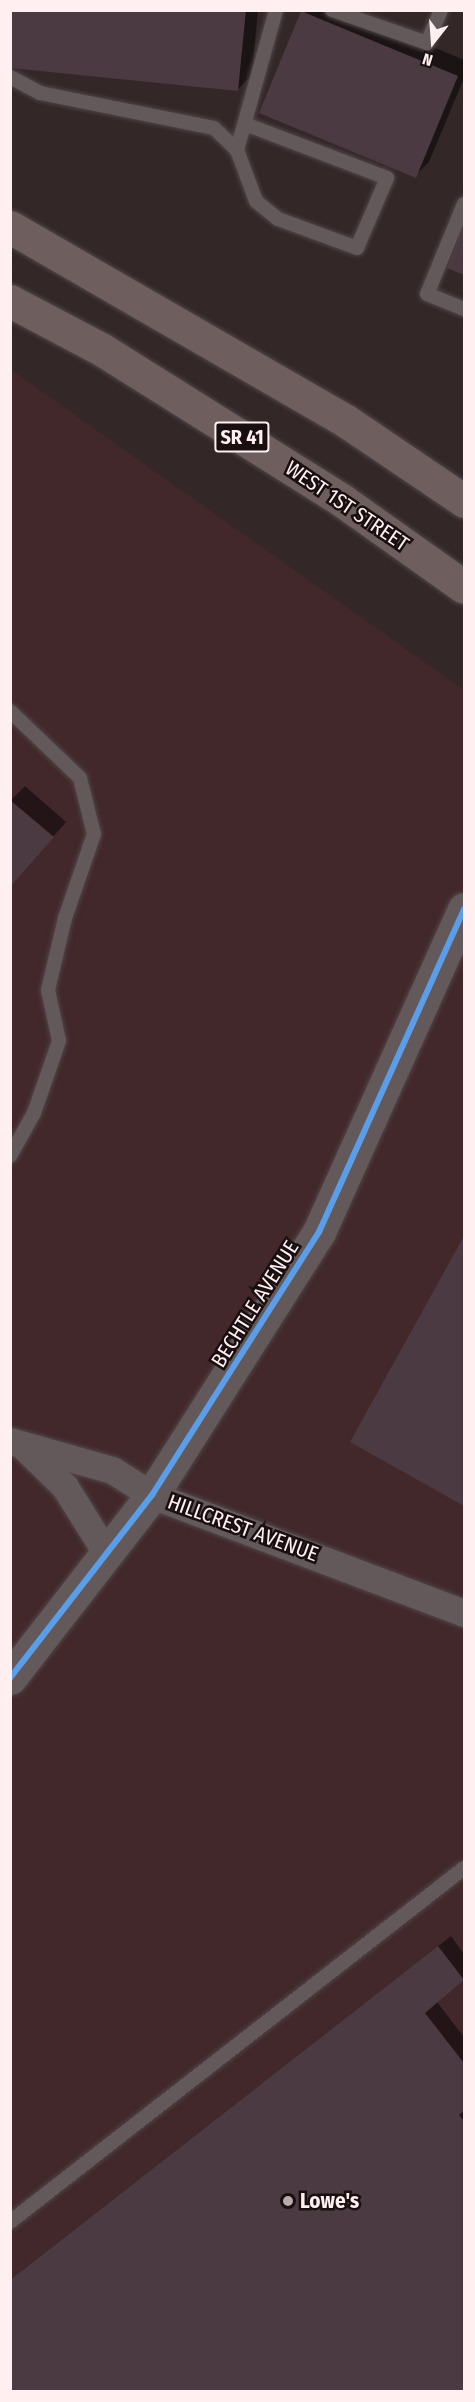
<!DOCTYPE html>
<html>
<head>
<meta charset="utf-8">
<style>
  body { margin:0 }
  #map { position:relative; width:475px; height:2402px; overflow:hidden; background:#332728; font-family:"Fira Sans Condensed",sans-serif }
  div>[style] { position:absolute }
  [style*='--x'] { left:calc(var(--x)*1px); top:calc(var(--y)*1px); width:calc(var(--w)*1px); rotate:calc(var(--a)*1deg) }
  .built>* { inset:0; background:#42282b }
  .shadow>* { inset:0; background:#0007 }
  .building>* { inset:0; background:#4b3a41 }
  .roads { filter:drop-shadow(0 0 2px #504547) drop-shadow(0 0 2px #504547) }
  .service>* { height:14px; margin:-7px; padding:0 7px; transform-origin:7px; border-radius:7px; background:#63595b }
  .minor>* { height:27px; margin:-13.5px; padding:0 13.5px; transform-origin:13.5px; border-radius:13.5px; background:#63595b }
  .tertiary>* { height:33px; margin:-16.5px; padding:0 16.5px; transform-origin:16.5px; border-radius:16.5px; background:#63595b }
  .primary>* { height:33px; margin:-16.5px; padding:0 16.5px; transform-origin:16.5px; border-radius:16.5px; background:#6e5f5e }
  .cycleway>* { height:6px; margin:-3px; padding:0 3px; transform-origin:3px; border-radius:3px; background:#5a9eea }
  .dots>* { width:16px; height:16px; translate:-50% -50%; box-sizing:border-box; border:3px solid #190f10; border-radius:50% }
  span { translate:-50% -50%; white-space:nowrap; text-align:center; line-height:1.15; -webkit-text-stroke:5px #190f10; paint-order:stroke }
  .shield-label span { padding:2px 4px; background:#190f10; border:2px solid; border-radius:4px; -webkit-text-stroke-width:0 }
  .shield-label { font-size:20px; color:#ffeff1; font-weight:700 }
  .street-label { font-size:21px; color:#ffeff1 }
  .poi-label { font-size:21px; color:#ffeff1; font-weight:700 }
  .left { translate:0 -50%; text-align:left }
  .frame { position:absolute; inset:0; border:12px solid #ffeff1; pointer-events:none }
  .north { position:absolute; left:403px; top:12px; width:60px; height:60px; -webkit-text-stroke:4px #190f10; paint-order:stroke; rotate:197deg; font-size:16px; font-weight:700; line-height:24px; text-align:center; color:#ffeff1 }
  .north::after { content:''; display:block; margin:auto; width:21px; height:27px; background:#ffeff1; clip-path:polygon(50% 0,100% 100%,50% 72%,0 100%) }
</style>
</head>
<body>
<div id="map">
  <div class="built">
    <i style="clip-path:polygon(10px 369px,464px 690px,464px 2391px,11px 2391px)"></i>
  </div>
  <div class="shadow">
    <i style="clip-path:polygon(10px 10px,258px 10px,252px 75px,238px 89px)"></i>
    <i style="clip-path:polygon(304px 10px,346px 10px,464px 60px,464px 78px,429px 162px,415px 176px)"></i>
    <i style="clip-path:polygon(464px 228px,464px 273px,449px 267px)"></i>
    <i style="clip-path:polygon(25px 786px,66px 822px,10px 886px,10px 801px)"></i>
    <i style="clip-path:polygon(464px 1239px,464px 1504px,352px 1441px)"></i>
    <i style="clip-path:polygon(451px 1936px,464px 1954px,464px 1980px,437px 2002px,464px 2037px,464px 2392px,10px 2392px,10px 2280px)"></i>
  </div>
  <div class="building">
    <i style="clip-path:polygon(10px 10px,246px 10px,238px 91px,10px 68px)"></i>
    <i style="clip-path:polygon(301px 11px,458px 76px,416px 178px,259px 113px)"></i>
    <i style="clip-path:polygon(464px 224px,464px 275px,447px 268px)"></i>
    <i style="clip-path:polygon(10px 800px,54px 837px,10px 887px)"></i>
    <i style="clip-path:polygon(464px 1236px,464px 1506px,350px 1442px)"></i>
    <i style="clip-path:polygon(438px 1946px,464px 1980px,425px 2013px,464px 2063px,464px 2111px,459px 2115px,464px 2121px,464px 2392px,10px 2392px,10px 2280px)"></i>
  </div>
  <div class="roads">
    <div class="service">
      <i style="--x:332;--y:10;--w:101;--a:19.2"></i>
      <i style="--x:427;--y:43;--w:36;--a:-67"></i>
      <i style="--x:10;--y:77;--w:34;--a:28"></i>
      <i style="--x:40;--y:93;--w:177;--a:11.4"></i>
      <i style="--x:214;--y:128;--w:32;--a:44"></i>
      <i style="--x:245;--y:124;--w:152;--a:20.8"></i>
      <i style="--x:387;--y:178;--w:76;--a:113.2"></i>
      <i style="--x:357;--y:248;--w:84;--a:-159.8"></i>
      <i style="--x:278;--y:219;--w:28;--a:-141"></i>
      <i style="--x:256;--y:201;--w:54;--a:-110.4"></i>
      <i style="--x:237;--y:150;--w:145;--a:-74.4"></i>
      <i style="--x:464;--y:204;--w:97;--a:112.3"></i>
      <i style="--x:427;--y:294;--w:40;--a:22"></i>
      <i style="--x:10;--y:711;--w:97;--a:43.7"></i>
      <i style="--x:80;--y:778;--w:58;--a:76"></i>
      <i style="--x:94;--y:834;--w:89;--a:109"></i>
      <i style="--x:65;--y:918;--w:74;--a:103.3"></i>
      <i style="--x:48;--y:990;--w:52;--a:77.8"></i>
      <i style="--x:59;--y:1041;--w:76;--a:109.1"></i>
      <i style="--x:34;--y:1113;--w:49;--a:119.2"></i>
      <i style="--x:10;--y:2222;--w:576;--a:-37.94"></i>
    </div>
    <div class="minor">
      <i style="--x:10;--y:1441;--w:106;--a:15.9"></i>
      <i style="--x:112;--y:1470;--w:47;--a:32"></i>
      <i style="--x:152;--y:1495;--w:334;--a:20.7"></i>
      <i style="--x:23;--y:1446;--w:59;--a:44.3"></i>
      <i style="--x:65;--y:1487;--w:75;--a:58"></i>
    </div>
    <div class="tertiary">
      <i style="--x:10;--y:1678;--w:232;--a:-52.2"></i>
      <i style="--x:152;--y:1495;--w:312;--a:-57.6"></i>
      <i style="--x:319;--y:1232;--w:354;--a:-65.8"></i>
    </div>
    <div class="primary">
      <i style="--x:10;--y:227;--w:388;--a:30"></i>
      <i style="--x:346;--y:421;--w:143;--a:34.1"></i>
      <i style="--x:10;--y:301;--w:103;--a:27.8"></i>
      <i style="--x:101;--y:349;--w:286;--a:32.1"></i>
      <i style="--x:343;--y:501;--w:148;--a:35.4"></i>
    </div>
  </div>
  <div class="cycleway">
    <i style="--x:10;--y:1678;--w:232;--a:-52.2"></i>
    <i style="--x:152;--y:1495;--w:312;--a:-57.6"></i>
    <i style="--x:319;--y:1232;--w:354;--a:-65.8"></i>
  </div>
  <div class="dots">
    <i style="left:288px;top:2201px;background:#b8a9ab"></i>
  </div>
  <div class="shield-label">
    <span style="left:242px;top:437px">SR 41</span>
  </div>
  <div class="street-label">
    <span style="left:347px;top:506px;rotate:34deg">WEST 1ST STREET</span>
    <span style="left:255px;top:1304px;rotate:-58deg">BECHTLE AVENUE</span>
    <span style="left:243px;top:1528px;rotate:20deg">HILLCREST AVENUE</span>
  </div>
  <div class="poi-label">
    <span class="left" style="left:300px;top:2201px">Lowe's</span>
  </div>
  <div class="frame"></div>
  <div class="north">N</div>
</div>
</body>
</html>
